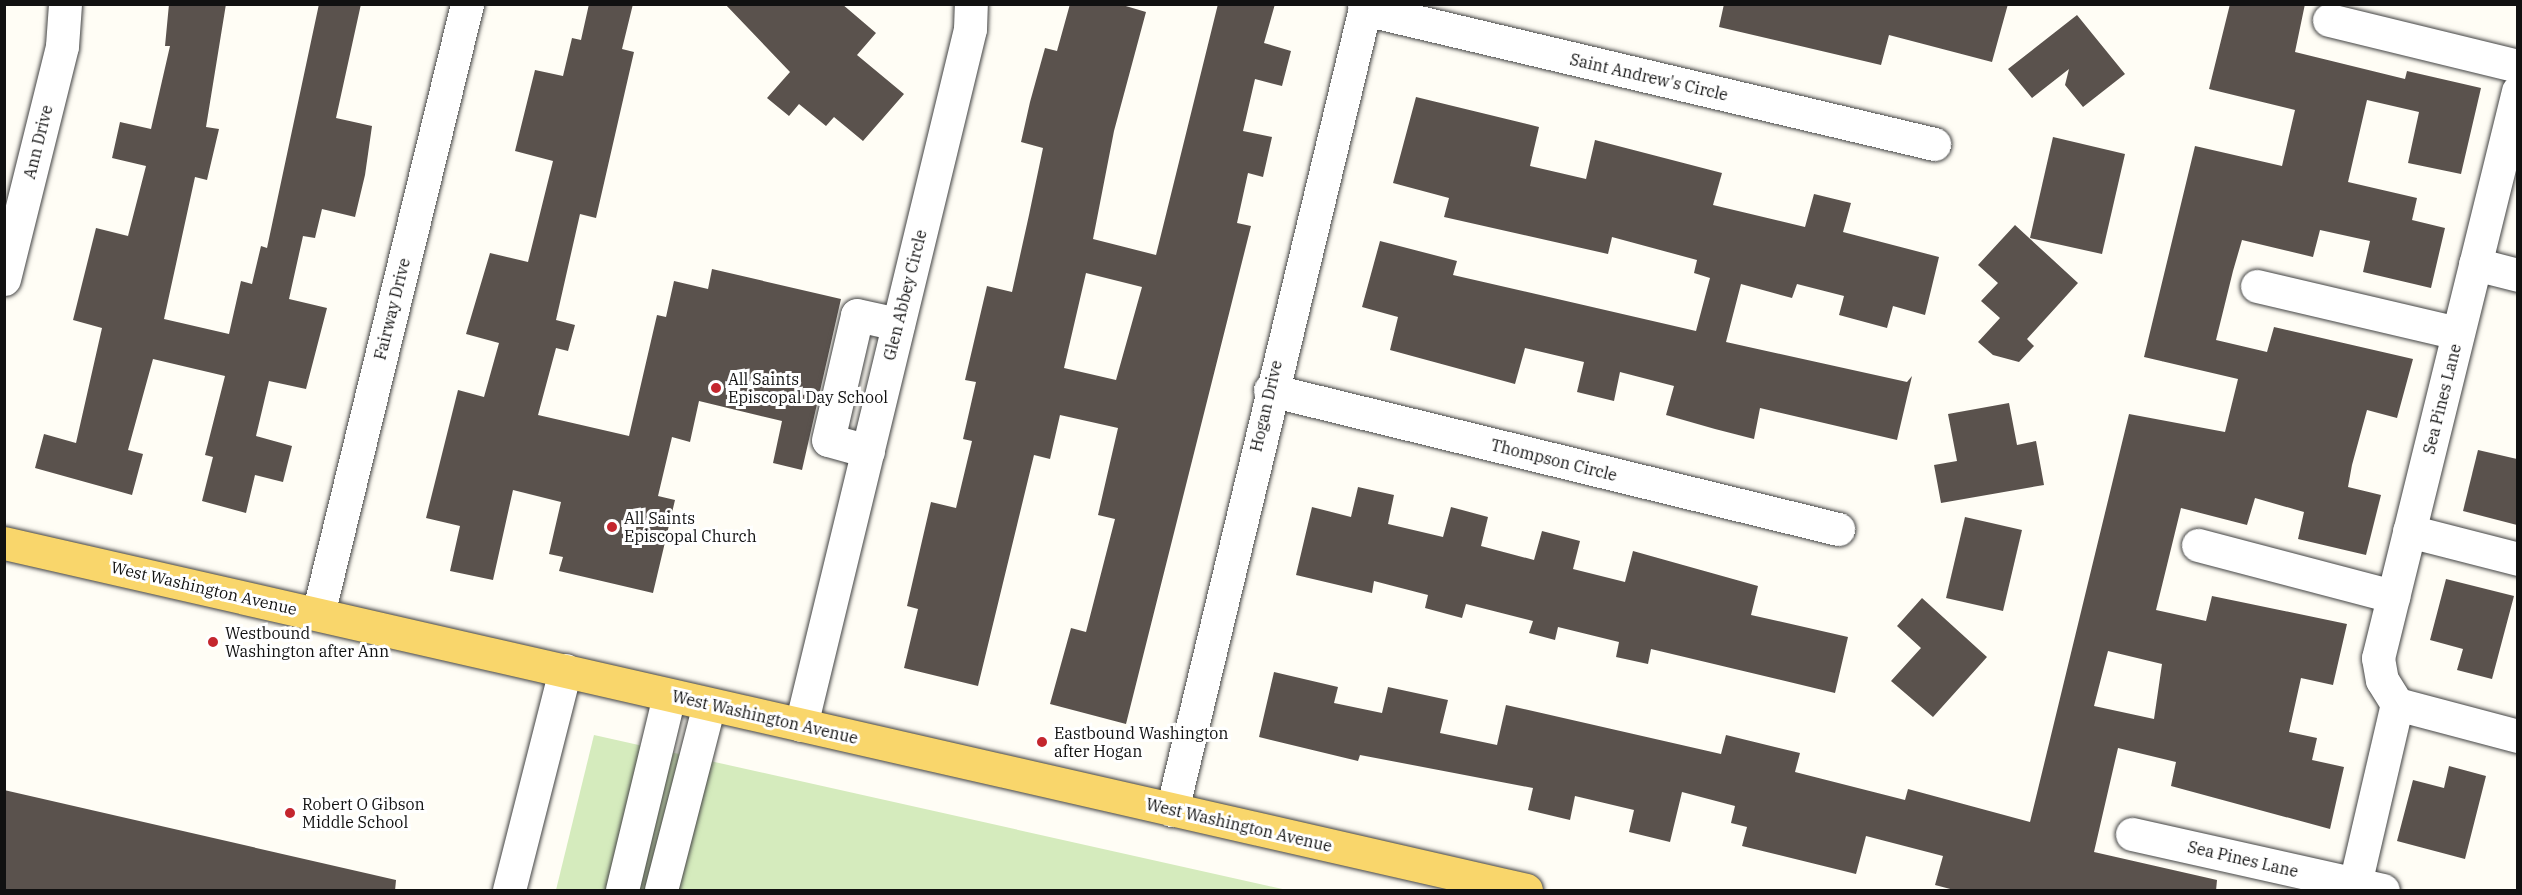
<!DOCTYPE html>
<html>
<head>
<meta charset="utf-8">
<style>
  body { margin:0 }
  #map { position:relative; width:2522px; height:895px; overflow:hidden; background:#fffdf5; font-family:"IBM Plex Serif",serif }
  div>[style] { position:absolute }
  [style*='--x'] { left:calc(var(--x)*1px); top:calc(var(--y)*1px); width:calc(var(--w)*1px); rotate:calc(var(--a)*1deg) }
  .green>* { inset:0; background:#d5ebbd }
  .building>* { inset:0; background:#5a524d }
  .roads { filter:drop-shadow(0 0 2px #444) drop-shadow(0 0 2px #444) }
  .minor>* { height:33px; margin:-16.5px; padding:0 16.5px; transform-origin:16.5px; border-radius:16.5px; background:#fff }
  .major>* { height:33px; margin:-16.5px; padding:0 16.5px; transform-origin:16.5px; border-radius:16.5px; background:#f9d66b }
  .dots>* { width:16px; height:16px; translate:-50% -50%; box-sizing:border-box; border:3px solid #fff; border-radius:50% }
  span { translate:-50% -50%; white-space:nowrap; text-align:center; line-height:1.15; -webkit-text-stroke:6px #fff; paint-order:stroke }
  .street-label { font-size:16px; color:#111 }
  .poi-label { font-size:16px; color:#111 }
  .left { translate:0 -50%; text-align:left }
  .frame { position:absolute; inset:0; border:6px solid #111; pointer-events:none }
</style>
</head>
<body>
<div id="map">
  <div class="green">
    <i style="clip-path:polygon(594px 735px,1287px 890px,556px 890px)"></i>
  </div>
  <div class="building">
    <i style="clip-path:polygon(169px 4px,226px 4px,206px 127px,219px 129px,207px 180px,195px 177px,164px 319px,229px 334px,241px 281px,252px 284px,261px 246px,267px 248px,319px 4px,361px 4px,336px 118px,372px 126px,365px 175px,355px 217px,322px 209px,315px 238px,303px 236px,289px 299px,327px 308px,306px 389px,269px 381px,256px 436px,292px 446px,283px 482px,255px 475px,246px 513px,202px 501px,213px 457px,205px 455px,225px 376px,153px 359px,128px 450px,143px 454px,132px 495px,35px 468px,44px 434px,76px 443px,102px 328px,73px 320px,96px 228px,128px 236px,146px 166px,112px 158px,120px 122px,151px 129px,170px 46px,165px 46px)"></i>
    <i style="clip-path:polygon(589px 4px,633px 4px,622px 49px,634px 52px,596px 218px,580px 214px,556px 320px,575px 325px,568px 351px,556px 348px,538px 415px,629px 436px,657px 315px,666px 317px,674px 281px,708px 289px,712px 269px,841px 299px,802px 470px,773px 463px,782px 421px,699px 401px,690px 442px,672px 437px,658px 496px,675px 500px,653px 593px,559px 571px,563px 557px,549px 554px,561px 502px,513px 490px,493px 580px,450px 571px,460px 526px,426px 518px,458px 390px,484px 397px,499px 343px,466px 334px,490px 253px,528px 262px,553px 161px,515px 151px,535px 70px,563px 76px,572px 38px,581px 40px)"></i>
    <i style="clip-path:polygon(725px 4px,842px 4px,876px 33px,857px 55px,904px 94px,863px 141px,834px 117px,826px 126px,799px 104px,789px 116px,767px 98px,790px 72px)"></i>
    <i style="clip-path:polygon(evenodd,1070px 4px,1119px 4px,1146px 12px,1114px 131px,1093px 239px,1156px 255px,1218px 4px,1275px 4px,1264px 43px,1291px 51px,1282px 86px,1255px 79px,1243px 131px,1272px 137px,1263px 177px,1248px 173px,1237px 223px,1251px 226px,1126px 724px,1050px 704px,1071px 628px,1086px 632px,1115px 519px,1098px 515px,1118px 428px,1060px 415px,1050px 459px,1034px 455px,978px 686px,904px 668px,918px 609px,907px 606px,931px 502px,956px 508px,972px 441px,963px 439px,976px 382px,965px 380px,987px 286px,1012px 292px,1029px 215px,1043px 148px,1021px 142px,1030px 102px,1045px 48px,1057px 51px,1070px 4px,1086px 273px,1142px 287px,1116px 380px,1064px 368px,1086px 273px)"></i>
    <i style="clip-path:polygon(1724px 4px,2008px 4px,1992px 62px,1889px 35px,1881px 65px,1719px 27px)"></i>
    <i style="clip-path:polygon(evenodd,2230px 4px,2305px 4px,2295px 52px,2405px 79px,2407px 71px,2481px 88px,2461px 174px,2408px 163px,2419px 112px,2367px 100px,2348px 182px,2417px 198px,2412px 220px,2445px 228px,2431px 288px,2363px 272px,2370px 241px,2320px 230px,2313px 257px,2242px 240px,2233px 271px,2216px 340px,2267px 352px,2274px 327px,2413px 359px,2397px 418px,2367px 410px,2352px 465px,2348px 487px,2381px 495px,2366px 555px,2298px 539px,2304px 512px,2255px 498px,2247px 525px,2181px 508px,2156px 610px,2206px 621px,2212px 596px,2347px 624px,2333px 685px,2301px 678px,2289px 732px,2317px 738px,2312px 760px,2344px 767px,2330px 829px,2171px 786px,2176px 762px,2118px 748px,2094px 852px,2217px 880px,2216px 891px,1958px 891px,1935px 885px,1943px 856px,1866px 836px,1856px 874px,1742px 846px,1747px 827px,1731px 823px,1735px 806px,1682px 792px,1670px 842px,1629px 832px,1634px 810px,1575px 796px,1570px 820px,1528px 810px,1533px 788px,1360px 755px,1358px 761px,1259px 737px,1274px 672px,1338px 687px,1334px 703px,1382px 713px,1388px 687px,1448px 700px,1440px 733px,1497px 745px,1506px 705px,1721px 754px,1726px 735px,1800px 753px,1795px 772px,1905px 800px,1908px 789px,2030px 822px,2129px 414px,2225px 432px,2238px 379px,2144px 357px,2195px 146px,2282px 166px,2295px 110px,2209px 89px,2230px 4px,2108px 651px,2162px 664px,2154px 719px,2094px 706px,2108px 651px)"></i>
    <i style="clip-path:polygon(2077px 15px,2125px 74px,2083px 107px,2065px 85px,2069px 69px,2032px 98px,2008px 69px)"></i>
    <i style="clip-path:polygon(1416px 97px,1539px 127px,1530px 166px,1586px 179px,1595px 140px,1722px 173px,1713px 205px,1805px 227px,1814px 194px,1851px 203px,1843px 232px,1939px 257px,1925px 315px,1893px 306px,1887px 328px,1839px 315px,1844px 296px,1797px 284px,1792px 298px,1741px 284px,1726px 342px,1907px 382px,1912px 376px,1897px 440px,1760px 408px,1754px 439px,1715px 429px,1666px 415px,1674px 386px,1620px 372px,1614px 401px,1577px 392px,1584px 362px,1525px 348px,1515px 384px,1390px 350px,1398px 317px,1362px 307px,1380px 241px,1457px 261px,1453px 275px,1696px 331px,1710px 278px,1694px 273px,1697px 260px,1612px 237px,1608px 254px,1444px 217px,1449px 198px,1393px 183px)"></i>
    <i style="clip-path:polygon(2053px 137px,2125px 154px,2102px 254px,2030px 238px)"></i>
    <i style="clip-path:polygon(2015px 225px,2078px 283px,2027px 339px,2034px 346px,2019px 362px,1993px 355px,1978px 342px,2000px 318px,1981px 301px,1998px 283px,1978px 265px)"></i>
    <i style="clip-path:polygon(2009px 403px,2017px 445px,2036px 441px,2044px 485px,1941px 503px,1934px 465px,1957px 461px,1948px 414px)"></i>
    <i style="clip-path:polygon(2478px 450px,2517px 459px,2517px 525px,2463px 511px)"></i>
    <i style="clip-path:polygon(1358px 487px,1394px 495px,1388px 524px,1443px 537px,1451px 507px,1488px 517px,1481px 546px,1534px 560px,1542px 531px,1580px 541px,1573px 569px,1625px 582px,1633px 551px,1758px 586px,1751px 615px,1848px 637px,1835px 693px,1651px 649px,1648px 664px,1616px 657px,1619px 642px,1558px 627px,1555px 640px,1529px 633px,1533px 621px,1466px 604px,1462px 618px,1425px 608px,1428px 595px,1374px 581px,1372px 593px,1296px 575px,1312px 507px,1351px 517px)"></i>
    <i style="clip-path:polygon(1965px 517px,2022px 530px,2003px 611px,1946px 598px)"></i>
    <i style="clip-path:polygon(2446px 579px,2514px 596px,2492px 679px,2457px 670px,2463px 649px,2430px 640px)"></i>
    <i style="clip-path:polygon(1922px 598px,1987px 657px,1933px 717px,1891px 681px,1921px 648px,1897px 626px)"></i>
    <i style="clip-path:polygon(2449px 766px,2486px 776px,2465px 859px,2397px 841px,2413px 780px,2444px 788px)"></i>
    <i style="clip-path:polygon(4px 790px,396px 880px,395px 891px,4px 891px)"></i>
  </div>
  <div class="roads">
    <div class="minor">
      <i style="--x:1364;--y:9;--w:586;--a:13.32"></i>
      <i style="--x:2329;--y:20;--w:195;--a:13.7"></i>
      <i style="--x:2518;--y:91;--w:584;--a:103.87"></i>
      <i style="--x:2378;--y:658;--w:22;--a:80"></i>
      <i style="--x:2382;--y:680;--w:28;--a:58"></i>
      <i style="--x:2397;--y:704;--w:125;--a:14.8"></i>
      <i style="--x:2475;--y:264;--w:44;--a:14.3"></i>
      <i style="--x:4;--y:279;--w:240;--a:-76"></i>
      <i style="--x:62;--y:46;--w:42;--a:-85.9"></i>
      <i style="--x:2257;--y:286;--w:206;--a:13.2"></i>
      <i style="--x:1270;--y:390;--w:585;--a:13.75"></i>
      <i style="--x:868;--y:451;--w:41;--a:-164.6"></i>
      <i style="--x:828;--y:440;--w:128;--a:-76.9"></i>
      <i style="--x:857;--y:315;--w:42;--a:12.4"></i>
      <i style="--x:2409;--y:531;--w:113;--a:14.4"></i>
      <i style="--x:2198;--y:545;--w:202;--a:14.7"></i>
      <i style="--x:318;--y:614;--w:628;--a:-76.27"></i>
      <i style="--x:801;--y:725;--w:716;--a:-76.35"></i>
      <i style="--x:970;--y:29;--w:25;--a:-88"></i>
      <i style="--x:1172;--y:810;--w:829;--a:-76.47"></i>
      <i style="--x:2132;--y:834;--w:257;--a:12.6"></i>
      <i style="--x:2355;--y:884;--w:185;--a:-76.9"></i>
      <i style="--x:509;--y:890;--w:227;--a:-75.7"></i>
      <i style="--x:622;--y:890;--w:200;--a:-76.4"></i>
      <i style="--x:661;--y:890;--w:191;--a:-75.5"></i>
    </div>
    <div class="major">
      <i style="--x:4;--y:543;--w:1561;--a:12.84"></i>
    </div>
  </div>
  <div class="dots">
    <i style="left:716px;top:388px;background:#c4262e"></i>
    <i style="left:612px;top:527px;background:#c4262e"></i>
    <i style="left:213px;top:642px;background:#c4262e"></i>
    <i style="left:1042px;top:742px;background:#c4262e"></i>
    <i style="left:290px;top:813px;background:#c4262e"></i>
  </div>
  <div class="street-label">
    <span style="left:1649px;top:77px;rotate:13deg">Saint Andrew's Circle</span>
    <span style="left:38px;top:142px;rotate:-76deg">Ann Drive</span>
    <span style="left:905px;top:295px;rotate:-76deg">Glen Abbey Circle</span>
    <span style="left:392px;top:309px;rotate:-76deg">Fairway Drive</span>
    <span style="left:2442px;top:399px;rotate:-76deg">Sea Pines Lane</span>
    <span style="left:1266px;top:406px;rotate:-77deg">Hogan Drive</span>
    <span style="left:1554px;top:460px;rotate:14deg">Thompson Circle</span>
    <span style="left:204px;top:588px;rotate:13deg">West Washington Avenue</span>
    <span style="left:765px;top:717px;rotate:13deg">West Washington Avenue</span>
    <span style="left:1239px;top:825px;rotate:13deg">West Washington Avenue</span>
    <span style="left:2243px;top:859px;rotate:13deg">Sea Pines Lane</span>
  </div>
  <div class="poi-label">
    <span class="left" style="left:728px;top:388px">All Saints<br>Episcopal Day School</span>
    <span class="left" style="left:624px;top:527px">All Saints<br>Episcopal Church</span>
    <span class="left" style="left:225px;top:642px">Westbound<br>Washington after Ann</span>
    <span class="left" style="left:1054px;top:742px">Eastbound Washington<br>after Hogan</span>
    <span class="left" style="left:302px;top:813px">Robert O Gibson<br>Middle School</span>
  </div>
  <div class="frame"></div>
</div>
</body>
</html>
